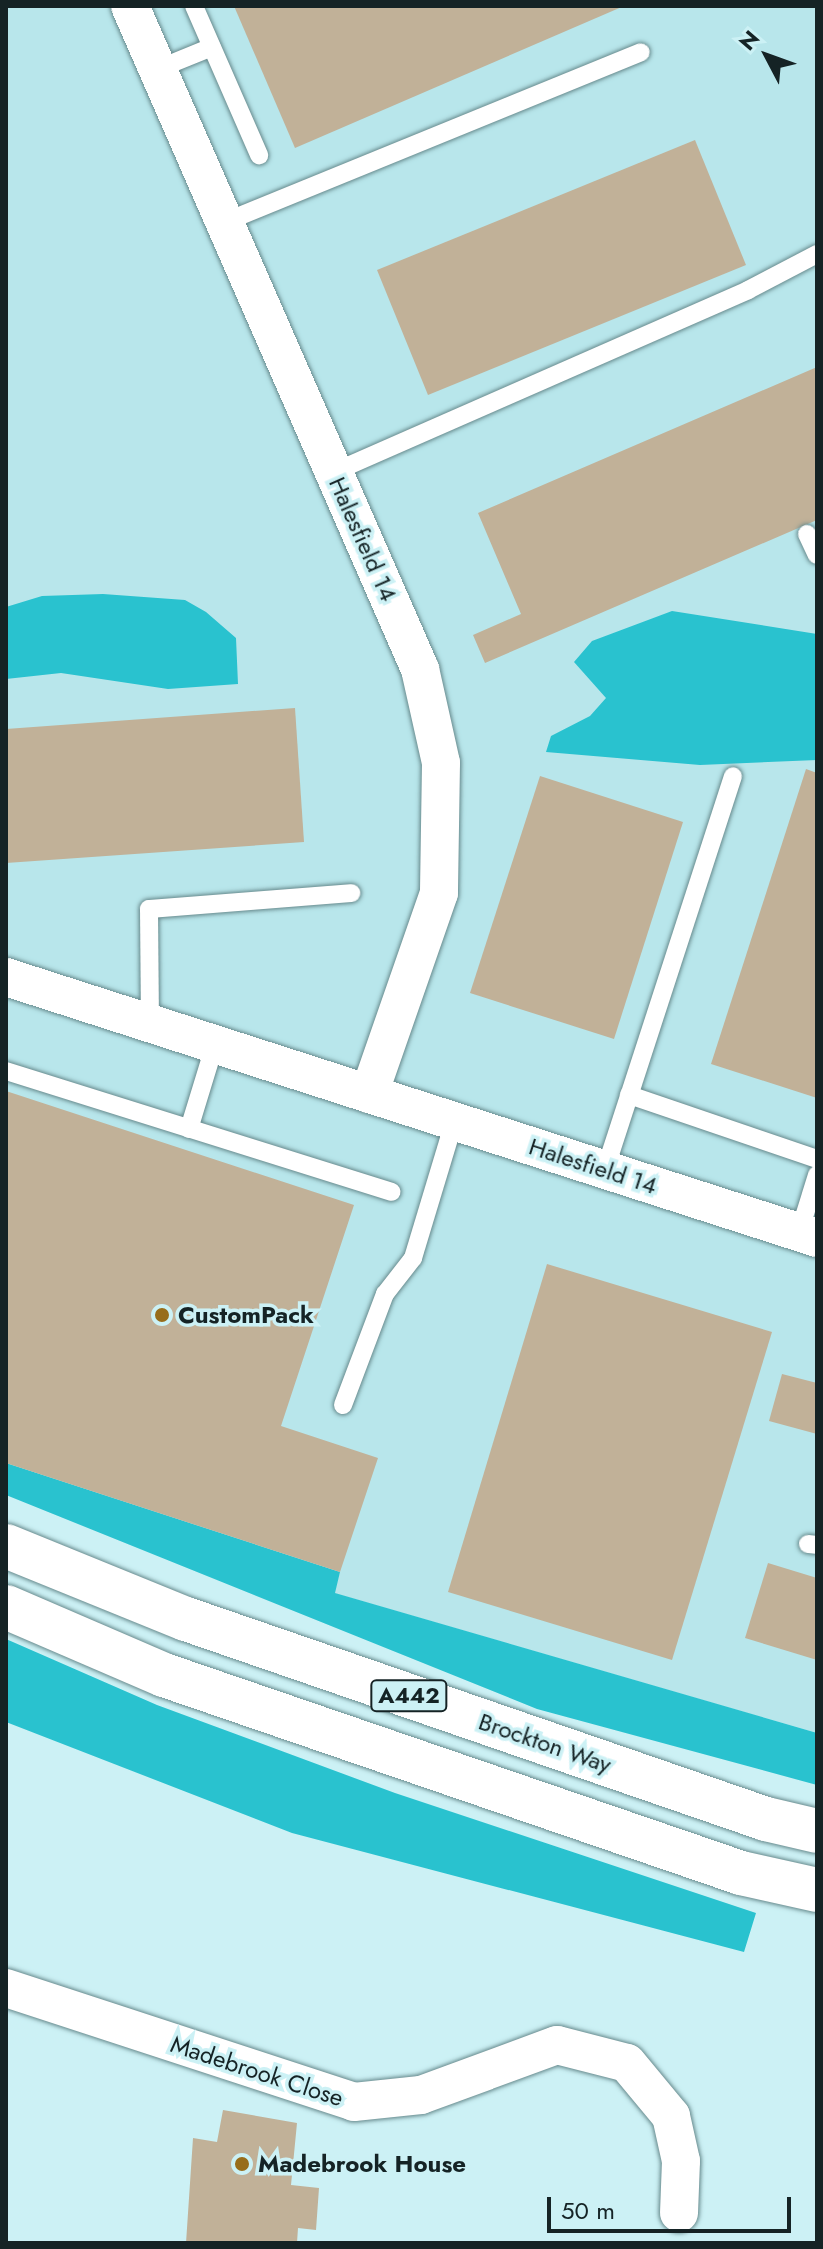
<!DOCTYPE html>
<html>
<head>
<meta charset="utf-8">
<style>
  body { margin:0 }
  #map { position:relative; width:823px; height:2249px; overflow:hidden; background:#ccf1f5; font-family:Jost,sans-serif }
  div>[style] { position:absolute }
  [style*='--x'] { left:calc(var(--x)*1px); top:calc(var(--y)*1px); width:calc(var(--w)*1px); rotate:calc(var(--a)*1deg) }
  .built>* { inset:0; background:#b8e6eb }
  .forest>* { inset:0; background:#29c2cf }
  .building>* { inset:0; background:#c1b198 }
  .roads { filter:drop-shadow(0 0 2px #678a8d) drop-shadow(0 0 2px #678a8d) }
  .service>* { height:18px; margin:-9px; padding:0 9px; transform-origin:9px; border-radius:9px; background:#fff }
  .minor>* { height:38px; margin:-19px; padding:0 19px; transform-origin:19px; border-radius:19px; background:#fff }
  .trunk>* { height:44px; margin:-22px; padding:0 22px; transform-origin:22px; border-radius:22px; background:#fff }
  .dots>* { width:22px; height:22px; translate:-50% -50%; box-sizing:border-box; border:4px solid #ccf1f5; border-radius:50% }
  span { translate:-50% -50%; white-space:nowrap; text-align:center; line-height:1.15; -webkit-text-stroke:7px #ccf1f5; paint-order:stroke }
  .shield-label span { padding:2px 6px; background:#ccf1f5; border:2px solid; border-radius:6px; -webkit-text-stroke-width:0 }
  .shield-label { font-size:22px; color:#152325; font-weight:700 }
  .street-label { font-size:24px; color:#152325 }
  .poi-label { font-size:24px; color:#152325; font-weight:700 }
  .left { translate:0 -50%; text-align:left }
  .frame { position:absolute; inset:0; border:8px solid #152325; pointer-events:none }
  .north { position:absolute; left:727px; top:16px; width:80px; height:80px; -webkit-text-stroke:6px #ccf1f5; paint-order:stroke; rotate:311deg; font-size:22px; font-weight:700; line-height:32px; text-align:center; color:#152325 }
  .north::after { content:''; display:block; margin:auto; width:28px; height:36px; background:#152325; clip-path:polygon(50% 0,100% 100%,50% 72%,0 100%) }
  .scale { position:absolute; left:547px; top:2197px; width:244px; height:36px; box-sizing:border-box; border:4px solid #152325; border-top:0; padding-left:10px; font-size:24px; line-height:28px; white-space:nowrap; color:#152325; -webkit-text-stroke:6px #ccf1f5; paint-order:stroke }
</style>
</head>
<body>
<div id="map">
  <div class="built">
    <i style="clip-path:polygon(6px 6px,817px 6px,817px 1733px,334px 1593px,340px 1572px,6px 1463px)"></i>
  </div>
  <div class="forest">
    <i style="clip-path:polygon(103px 594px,185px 600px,206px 612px,236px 638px,238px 684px,168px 689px,61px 673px,6px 679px,6px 607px,42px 596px)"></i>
    <i style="clip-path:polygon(672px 611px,817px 634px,817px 760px,700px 765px,546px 752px,551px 736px,590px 716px,606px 698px,574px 662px,592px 641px)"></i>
    <i style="clip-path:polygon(6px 1463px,340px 1572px,335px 1593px,817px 1733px,817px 1785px,537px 1709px,6px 1495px)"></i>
    <i style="clip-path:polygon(6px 1639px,157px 1705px,395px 1793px,756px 1913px,744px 1952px,292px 1833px,6px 1722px)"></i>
  </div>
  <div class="building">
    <i style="clip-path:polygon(234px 6px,624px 6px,295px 148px)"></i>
    <i style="clip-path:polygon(695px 140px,746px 265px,428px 395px,377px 270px)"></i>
    <i style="clip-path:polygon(817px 367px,817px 520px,485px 663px,473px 635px,521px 614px,478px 513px)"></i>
    <i style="clip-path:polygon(295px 708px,304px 842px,6px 863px,6px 729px)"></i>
    <i style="clip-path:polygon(806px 769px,817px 773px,817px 1098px,711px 1064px)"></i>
    <i style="clip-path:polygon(540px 776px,683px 822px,614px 1039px,470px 993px)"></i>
    <i style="clip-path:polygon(6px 1091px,354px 1205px,281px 1426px,378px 1458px,340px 1572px,6px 1463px)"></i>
    <i style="clip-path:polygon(547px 1264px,772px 1332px,672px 1660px,448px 1592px)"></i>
    <i style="clip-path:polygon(782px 1374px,817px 1383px,817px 1434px,769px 1421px)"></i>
    <i style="clip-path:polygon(768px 1563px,817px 1578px,817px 1660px,745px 1638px)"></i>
    <i style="clip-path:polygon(223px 2110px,297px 2123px,291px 2185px,319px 2188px,316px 2230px,298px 2228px,297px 2243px,186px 2243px,193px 2138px,217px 2142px)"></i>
  </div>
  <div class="roads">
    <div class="service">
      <i style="--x:194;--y:6;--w:163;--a:66.4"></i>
      <i style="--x:158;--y:69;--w:58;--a:-22.2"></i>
      <i style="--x:225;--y:222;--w:449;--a:-22.2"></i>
      <i style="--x:334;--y:472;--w:452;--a:-23.7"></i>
      <i style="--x:748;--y:290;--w:78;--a:-27.6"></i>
      <i style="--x:807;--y:534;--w:23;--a:65"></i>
      <i style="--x:150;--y:1023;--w:114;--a:-90.5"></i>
      <i style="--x:149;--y:909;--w:203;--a:-4.5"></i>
      <i style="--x:6;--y:1071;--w:404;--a:17.4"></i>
      <i style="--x:629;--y:1095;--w:199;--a:18.8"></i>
      <i style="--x:189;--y:1129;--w:89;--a:-73"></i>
      <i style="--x:605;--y:1170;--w:414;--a:-72"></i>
      <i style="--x:799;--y:1233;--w:61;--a:-72.8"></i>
      <i style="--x:343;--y:1405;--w:119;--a:-69.3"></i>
      <i style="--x:385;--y:1294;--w:46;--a:-52.1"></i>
      <i style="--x:413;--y:1258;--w:142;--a:-73.2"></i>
      <i style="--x:808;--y:1544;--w:9;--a:6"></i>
    </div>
    <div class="minor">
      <i style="--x:130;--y:6;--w:724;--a:66.38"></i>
      <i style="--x:420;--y:669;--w:96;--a:77.4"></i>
      <i style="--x:441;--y:763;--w:130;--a:90.9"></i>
      <i style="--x:439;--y:893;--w:213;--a:109.2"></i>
      <i style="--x:6;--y:977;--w:852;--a:17.84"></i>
      <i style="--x:6;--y:1988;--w:366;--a:18.1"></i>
      <i style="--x:354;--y:2102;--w:67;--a:-6"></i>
      <i style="--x:421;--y:2095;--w:145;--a:-20.2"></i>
      <i style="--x:557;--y:2045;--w:72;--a:14.4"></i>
      <i style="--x:627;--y:2063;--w:69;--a:50.3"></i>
      <i style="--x:671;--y:2116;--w:46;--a:77.5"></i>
      <i style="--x:681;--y:2161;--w:52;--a:92.2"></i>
    </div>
    <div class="trunk">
      <i style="--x:6;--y:1546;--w:194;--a:22.1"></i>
      <i style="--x:186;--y:1619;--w:614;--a:19.03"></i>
      <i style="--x:766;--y:1819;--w:52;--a:13.2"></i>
      <i style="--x:6;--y:1607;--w:172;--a:23.3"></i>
      <i style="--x:164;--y:1675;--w:610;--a:18.94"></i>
      <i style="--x:741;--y:1873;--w:78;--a:12.6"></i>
    </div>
  </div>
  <div class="dots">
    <i style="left:162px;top:1315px;background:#976d1a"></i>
    <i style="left:242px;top:2164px;background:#976d1a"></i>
  </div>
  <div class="shield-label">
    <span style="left:409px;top:1696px">A442</span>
  </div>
  <div class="street-label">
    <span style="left:363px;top:539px;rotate:66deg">Halesfield 14</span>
    <span style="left:593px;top:1166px;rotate:18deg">Halesfield 14</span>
    <span style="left:545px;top:1743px;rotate:19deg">Brockton Way</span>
    <span style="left:257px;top:2071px;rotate:18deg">Madebrook Close</span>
  </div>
  <div class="poi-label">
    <span class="left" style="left:178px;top:1315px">CustomPack</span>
    <span class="left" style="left:258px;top:2164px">Madebrook House</span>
  </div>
  <div class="frame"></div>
  <div class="north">N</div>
  <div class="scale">50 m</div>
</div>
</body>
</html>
